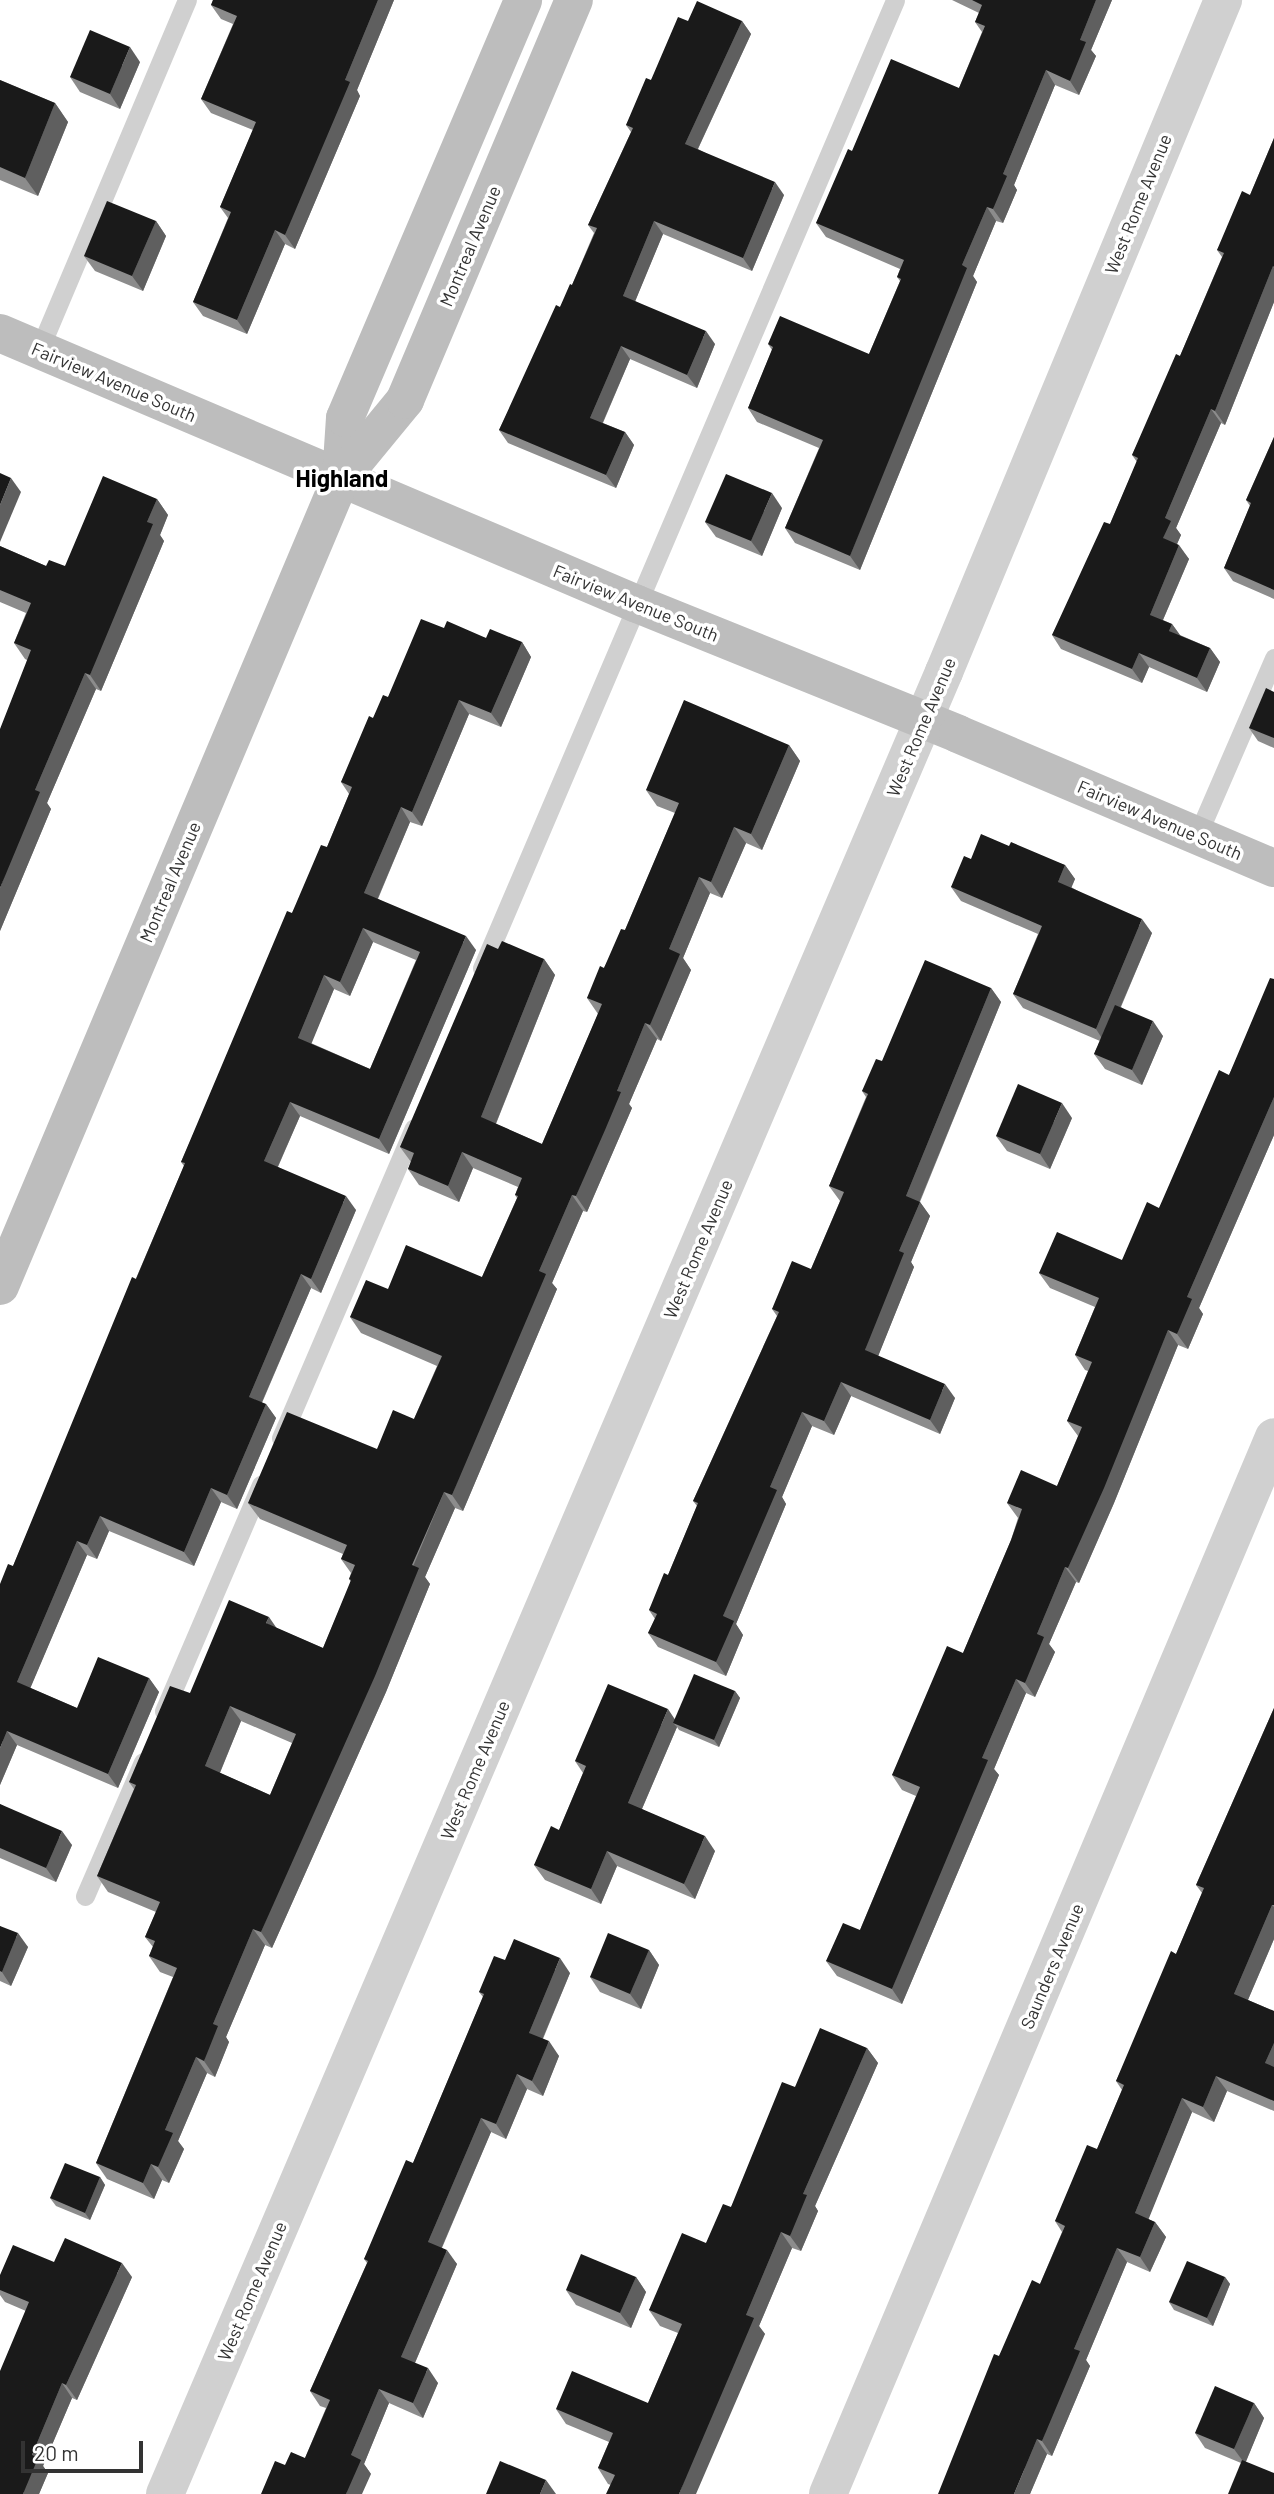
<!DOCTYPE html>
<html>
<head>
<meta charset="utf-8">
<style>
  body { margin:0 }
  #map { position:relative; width:1274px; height:2494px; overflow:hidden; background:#fff; font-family:Barlow,sans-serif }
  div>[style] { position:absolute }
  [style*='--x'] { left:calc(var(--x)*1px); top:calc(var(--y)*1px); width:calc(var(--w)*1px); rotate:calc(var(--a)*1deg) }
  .lane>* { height:19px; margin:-9.5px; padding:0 9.5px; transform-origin:9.5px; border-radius:9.5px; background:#d0d0d0 }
  .street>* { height:38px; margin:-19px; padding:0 19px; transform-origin:19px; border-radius:19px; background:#d0d0d0 }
  .secondary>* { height:38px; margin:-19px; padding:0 19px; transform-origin:19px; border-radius:19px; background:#bdbdbd }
  .wall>* { inset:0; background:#8c8c8c }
  .shaded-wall>* { inset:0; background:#5f5f5f }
  .building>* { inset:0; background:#1a1a1a }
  span { translate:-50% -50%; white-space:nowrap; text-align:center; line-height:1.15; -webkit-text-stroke:7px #fff; paint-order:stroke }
  .street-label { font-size:18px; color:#333 }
  .district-label { font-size:24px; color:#000; font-weight:700 }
  .scale { position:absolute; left:21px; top:2441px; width:122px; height:32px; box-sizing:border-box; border:4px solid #333; border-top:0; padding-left:9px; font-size:21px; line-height:24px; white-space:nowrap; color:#333; -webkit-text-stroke:5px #fff; paint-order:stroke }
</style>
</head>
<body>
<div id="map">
  <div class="lane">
    <i style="--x:39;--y:350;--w:380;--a:-67.1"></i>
    <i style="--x:1197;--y:836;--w:194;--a:-66.6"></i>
    <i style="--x:482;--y:968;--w:1052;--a:-66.89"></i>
    <i style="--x:281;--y:1438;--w:337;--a:-66.8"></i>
    <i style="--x:164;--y:1711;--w:246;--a:-66.8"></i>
    <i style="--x:85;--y:1896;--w:146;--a:-66.6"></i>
  </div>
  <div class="street">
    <i style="--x:165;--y:2494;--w:1982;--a:-66.85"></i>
    <i style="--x:944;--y:672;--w:728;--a:-67.45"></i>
    <i style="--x:828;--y:2494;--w:1147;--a:-67.12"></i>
  </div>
  <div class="secondary">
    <i style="--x:0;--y:333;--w:692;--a:23.05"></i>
    <i style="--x:637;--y:604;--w:346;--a:22"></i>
    <i style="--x:958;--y:734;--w:343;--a:23"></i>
    <i style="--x:341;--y:478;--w:60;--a:-86.2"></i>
    <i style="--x:345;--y:418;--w:454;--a:-66.9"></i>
    <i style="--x:0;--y:1286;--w:877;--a:-67.12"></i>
    <i style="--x:341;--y:478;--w:101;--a:-50.6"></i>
    <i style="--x:405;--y:400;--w:434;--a:-67.1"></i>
  </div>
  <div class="wall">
    <i style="clip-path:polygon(213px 0,394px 0,357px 90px,360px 96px,295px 249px,285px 244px,247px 334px,203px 316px,193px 302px,228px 218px,220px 207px,253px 130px,211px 113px,201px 99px,233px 24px,221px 19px,211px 5px)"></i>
    <i style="clip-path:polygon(952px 0,1112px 0,1091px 50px,1096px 56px,1079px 95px,1055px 85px,1014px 185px,1017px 190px,1003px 223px,996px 221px,973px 276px,977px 282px,860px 570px,795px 543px,785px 528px,819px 448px,757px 422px,748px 408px,772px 350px,768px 344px,869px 354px,900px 281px,897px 277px,900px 269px,826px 237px,816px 223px,852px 151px,959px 88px,982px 32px,975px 22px,979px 13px)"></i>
    <i style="clip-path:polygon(688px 21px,742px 21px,751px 34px,698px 149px,784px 195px,752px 271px,663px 234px,635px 301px,715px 344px,697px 388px,630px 359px,603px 423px,625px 432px,634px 445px,616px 488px,508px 443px,499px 430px,560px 307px,572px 285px,594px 233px,588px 225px,631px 132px,626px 125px,651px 80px)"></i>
    <i style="clip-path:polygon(140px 62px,120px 109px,80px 92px,70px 77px)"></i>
    <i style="clip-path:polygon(0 80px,55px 103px,68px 122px,38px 196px,0 180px)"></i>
    <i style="clip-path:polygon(1274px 138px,1274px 302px,1225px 425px,1221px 423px,1176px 528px,1181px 535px,1177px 544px,1189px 559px,1163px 620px,1172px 624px,1180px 635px,1210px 648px,1220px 662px,1207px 692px,1149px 667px,1142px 683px,1061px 649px,1052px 635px,1110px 524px,1137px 462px,1132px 455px,1180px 356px,1222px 257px,1217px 250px,1250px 195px)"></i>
    <i style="clip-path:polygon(156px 221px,166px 236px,143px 291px,95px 271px,84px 256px)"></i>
    <i style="clip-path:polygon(1274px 437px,1274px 599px,1233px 581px,1224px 568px,1250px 506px,1246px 500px)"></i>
    <i style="clip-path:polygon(157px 499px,168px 515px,160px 535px,164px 541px,101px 691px,96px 689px,47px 803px,51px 809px,0 931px,27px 660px,25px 659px,14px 643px,26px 613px,0 602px,0 546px,46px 566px,65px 566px)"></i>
    <i style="clip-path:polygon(782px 508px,762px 556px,716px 537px,705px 522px)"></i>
    <i style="clip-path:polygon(evenodd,444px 628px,486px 638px,522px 642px,531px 657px,501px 727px,469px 714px,422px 826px,410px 822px,378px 899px,476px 950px,389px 1154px,300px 1116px,278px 1167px,356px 1210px,321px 1293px,311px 1288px,262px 1403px,266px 1404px,276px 1418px,237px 1509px,221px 1502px,194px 1566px,109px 1531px,97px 1559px,87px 1555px,30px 1688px,77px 1708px,149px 1678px,159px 1692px,118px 1788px,17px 1745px,0 1785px,13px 1566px,184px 1166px,181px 1162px,292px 913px,327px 847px,349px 794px,341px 782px,373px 718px,388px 697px,444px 628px,373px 942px,416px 960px,370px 1069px,311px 1043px,334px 989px,350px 996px,373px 942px)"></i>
    <i style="clip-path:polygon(1274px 692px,1274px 748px,1258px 741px,1249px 728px)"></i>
    <i style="clip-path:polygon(evenodd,789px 745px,800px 761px,762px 850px,746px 843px,722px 898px,710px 893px,683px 958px,691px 970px,661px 1041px,657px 1039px,629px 1104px,632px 1108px,616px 1145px,587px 1212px,583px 1211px,552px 1283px,557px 1289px,463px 1511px,455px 1508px,425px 1577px,430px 1584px,386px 1692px,272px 1948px,265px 1945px,226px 2037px,229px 2042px,215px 2077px,207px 2073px,178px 2141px,184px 2149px,169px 2183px,162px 2180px,154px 2199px,107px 2179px,96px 2163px,173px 1977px,160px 1972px,149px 1956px,153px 1947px,145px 1937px,156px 1912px,108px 1892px,97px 1876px,134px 1789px,129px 1782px,190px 1693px,276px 1628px,323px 1648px,351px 1582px,349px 1579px,351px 1573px,341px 1559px,343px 1554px,260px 1519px,248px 1503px,377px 1449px,414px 1419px,437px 1366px,361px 1333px,350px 1317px,388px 1289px,482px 1277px,517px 1198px,515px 1195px,518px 1187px,473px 1168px,459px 1202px,419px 1185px,408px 1169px,411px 1162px,400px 1147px,498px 949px,544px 959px,555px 975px,496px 1124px,542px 1144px,598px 1014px,587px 998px,625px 930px,675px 813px,657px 806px,646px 790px,789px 745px,241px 1721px,292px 1743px,270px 1795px,220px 1773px,241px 1721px)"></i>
    <i style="clip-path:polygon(1009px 846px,1065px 865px,1075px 879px,1071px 887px,1152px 933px,1121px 1007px,1163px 1036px,1142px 1085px,1105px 1069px,1094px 1054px,1100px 1041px,1023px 1008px,1013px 994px,1038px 934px,961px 901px,951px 887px,971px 859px)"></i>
    <i style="clip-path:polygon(1274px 979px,1274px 1135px,1199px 1308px,1203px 1314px,1188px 1349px,1178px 1345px,1114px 1503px,1079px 1583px,1076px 1582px,1049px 1644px,1055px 1652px,1035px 1697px,1026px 1693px,994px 1769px,999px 1775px,902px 2004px,837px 1976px,826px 1961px,860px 1930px,916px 1796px,902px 1790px,892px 1775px,963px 1653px,1011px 1540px,1018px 1518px,1007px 1503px,1057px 1486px,1078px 1436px,1067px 1421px,1088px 1371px,1085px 1370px,1075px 1355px,1095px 1307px,1050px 1288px,1039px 1273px,1122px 1260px,1159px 1208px,1229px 1075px)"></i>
    <i style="clip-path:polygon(991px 988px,1001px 1002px,920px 1202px,930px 1216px,911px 1262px,914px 1267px,878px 1356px,955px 1398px,940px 1434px,851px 1396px,834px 1435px,812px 1426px,782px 1497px,786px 1504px,736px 1624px,743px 1635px,726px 1676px,658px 1647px,648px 1633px,655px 1619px,649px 1610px,668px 1575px,697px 1506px,693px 1501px,777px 1316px,772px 1309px,811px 1269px,840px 1201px,829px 1186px,866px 1097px,862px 1091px,882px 1061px)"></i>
    <i style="clip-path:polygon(1072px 1118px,1050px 1169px,1007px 1151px,996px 1136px)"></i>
    <i style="clip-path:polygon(735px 1691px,740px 1698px,719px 1747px,679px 1730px,677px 1727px,642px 1809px,715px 1851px,695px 1899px,617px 1866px,601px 1904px,545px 1880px,534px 1865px,559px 1830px,583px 1773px,575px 1761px,675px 1719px)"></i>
    <i style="clip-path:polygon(1274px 1708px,1274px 1939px,1248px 2000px,1274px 2011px,1274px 2111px,1227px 2091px,1214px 2122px,1192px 2112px,1148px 2219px,1155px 2222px,1166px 2237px,1150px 2272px,1127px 2262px,1086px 2360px,1090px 2366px,1052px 2456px,1047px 2454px,1030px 2494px,999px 2356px,1040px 2284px,1062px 2232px,1055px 2221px,1097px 2149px,1122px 2090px,1116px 2081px,1176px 1954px,1202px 1893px,1196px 1885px)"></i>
    <i style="clip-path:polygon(0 1804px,72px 1845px,56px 1882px,0 1858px)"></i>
    <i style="clip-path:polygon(0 1926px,28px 1947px,11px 1986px,0 1981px)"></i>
    <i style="clip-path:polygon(649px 1950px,659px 1965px,641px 2009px,600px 1992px,590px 1977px)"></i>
    <i style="clip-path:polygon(505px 1960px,570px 1973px,543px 2039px,559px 2056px,543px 2096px,527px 2089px,506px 2139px,491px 2132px,442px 2248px,457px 2264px,415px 2363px,438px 2383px,423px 2418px,389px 2403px,364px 2464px,371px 2474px,285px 2465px,305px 2458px,326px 2408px,320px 2406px,310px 2391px,367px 2263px,364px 2259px,413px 2163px,483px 1997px,479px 1992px)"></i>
    <i style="clip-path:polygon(867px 2048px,878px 2063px,815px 2206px,818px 2211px,801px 2251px,792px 2248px,759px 2326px,765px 2334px,611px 2485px,608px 2484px,598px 2468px,609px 2442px,566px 2424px,556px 2409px,648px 2403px,678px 2333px,660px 2326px,649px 2310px,706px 2243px,731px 2207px,795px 2087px)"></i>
    <i style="clip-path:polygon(100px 2177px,105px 2185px,90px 2220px,56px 2206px,50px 2198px)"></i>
    <i style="clip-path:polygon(54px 2262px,132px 2277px,77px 2400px,72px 2398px,43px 2466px,48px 2473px,39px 2494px,26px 2311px,5px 2302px,0 2295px,0 2275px)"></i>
    <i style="clip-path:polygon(636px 2277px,646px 2292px,631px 2328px,576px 2305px,566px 2290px)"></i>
    <i style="clip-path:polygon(1225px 2277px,1230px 2284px,1213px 2326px,1174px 2310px,1169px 2302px)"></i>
    <i style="clip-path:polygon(1254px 2403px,1264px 2418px,1246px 2461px,1241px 2463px,1205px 2448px,1195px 2433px)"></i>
  </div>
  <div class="shaded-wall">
    <i style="clip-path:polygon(378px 0,394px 0,357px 90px,360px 96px,295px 249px,285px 235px,345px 80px)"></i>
    <i style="clip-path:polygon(1096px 0,1112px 0,1091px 50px,1096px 56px,1079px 95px,1070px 81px,1080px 40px)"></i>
    <i style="clip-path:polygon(742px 21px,751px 34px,694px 157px,685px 144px)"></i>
    <i style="clip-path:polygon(130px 47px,140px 62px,120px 109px,110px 94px)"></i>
    <i style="clip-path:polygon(1046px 70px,1055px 85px,1014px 185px,1017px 190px,1003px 223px,993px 209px,1003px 174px)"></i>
    <i style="clip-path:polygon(55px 103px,68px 122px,38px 196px,25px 178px)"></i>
    <i style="clip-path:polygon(775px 182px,784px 195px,752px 271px,743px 258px)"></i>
    <i style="clip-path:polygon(987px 207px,996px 221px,973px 276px,977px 282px,860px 570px,850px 556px,962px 265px)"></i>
    <i style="clip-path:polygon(156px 221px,166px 236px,143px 291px,132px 276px)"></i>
    <i style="clip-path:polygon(654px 221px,663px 234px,632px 309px,623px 296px)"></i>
    <i style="clip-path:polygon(275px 230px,285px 244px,247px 334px,237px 320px)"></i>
    <i style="clip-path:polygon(1273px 266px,1274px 268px,1274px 302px,1225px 425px,1215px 411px)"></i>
    <i style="clip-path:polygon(706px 331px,715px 344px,697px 388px,687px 375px)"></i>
    <i style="clip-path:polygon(621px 346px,630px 359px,599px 431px,590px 418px)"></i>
    <i style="clip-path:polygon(1211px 409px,1221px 423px,1176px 528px,1181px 535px,1173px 553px,1163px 538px,1165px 518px)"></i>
    <i style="clip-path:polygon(625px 432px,634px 445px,616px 488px,606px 475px)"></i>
    <i style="clip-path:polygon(11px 478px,21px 492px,0 542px,0 505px)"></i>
    <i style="clip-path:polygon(772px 493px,782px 508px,762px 556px,751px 541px)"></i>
    <i style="clip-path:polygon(157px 499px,168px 515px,160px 535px,164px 541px,101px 691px,90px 675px,147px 522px)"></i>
    <i style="clip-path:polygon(1179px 545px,1189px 559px,1159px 629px,1150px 615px)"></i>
    <i style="clip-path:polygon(1172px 624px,1182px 638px,1169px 631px)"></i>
    <i style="clip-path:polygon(522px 642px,531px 657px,501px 727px,491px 713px)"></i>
    <i style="clip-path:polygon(1210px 648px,1220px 662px,1207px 692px,1197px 678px)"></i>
    <i style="clip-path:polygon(1139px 653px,1149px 667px,1142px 683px,1132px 669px)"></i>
    <i style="clip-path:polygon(85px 673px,96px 689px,47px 803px,51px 809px,0 931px,0 888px,35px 790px)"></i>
    <i style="clip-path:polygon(459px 700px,469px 714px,422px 826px,412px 812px)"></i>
    <i style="clip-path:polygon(789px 745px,800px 761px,762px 850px,751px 834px)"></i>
    <i style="clip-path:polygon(401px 807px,410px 822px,374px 907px,364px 893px)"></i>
    <i style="clip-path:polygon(734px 827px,746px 843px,722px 898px,711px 882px)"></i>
    <i style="clip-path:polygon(1065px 865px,1075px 879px,1068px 896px,1058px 882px)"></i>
    <i style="clip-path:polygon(699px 877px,710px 893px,683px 958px,691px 970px,661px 1041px,650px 1025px,669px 949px)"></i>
    <i style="clip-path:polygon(1142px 919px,1152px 933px,1105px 1043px,1096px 1029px)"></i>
    <i style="clip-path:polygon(363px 928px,373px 942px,350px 996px,340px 982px)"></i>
    <i style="clip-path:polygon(466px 936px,476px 950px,389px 1154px,379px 1139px)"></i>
    <i style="clip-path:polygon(544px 959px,555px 975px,492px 1133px,481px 1117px)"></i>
    <i style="clip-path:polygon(324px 975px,334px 989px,308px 1052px,298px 1038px)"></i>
    <i style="clip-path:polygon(991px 988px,1001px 1002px,916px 1210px,906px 1196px)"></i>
    <i style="clip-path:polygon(1153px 1021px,1163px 1036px,1142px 1085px,1132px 1070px)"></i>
    <i style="clip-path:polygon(645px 1023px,657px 1039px,629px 1104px,632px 1108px,587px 1212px,576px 1196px,617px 1091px)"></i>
    <i style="clip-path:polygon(1274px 1097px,1274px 1135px,1199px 1308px,1203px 1314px,1188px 1349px,1177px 1334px,1187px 1297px)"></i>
    <i style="clip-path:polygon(290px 1102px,300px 1116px,274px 1175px,264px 1161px)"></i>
    <i style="clip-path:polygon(1062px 1103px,1072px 1118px,1050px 1169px,1040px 1154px)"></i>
    <i style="clip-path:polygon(462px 1152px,473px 1168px,459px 1202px,448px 1186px)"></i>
    <i style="clip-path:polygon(572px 1195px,583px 1211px,552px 1283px,557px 1289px,463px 1511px,452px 1495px,539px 1271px)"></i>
    <i style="clip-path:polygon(346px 1196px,356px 1210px,321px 1293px,311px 1279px)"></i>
    <i style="clip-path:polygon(920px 1202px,930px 1216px,911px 1262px,914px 1267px,875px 1364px,865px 1350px,899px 1251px)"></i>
    <i style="clip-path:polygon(301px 1274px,311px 1288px,258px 1411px,249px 1397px)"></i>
    <i style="clip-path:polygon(1168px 1330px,1178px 1345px,1114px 1503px,1079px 1583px,1068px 1568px)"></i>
    <i style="clip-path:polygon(841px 1382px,851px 1396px,834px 1435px,824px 1421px)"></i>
    <i style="clip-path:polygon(945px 1384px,955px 1398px,940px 1434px,930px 1420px)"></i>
    <i style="clip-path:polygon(266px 1404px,276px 1418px,237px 1509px,227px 1495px)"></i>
    <i style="clip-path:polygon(802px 1412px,812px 1426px,782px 1497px,786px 1504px,736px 1624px,743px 1635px,726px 1676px,716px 1662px,723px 1616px,770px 1487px)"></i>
    <i style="clip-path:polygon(211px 1488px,221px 1502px,194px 1566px,184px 1552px)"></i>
    <i style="clip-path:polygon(444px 1492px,455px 1508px,425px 1577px,430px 1584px,386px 1692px,272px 1948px,261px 1932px)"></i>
    <i style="clip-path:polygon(100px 1516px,109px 1531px,97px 1559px,87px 1545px)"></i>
    <i style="clip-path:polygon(77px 1541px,87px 1555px,27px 1696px,17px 1682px)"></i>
    <i style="clip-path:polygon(1065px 1567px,1076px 1582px,1049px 1644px,1055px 1652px,1035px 1697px,1025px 1683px,1037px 1634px)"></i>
    <i style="clip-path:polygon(269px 1617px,280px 1633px,266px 1623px)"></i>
    <i style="clip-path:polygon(149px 1678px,159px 1692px,118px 1788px,108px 1774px)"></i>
    <i style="clip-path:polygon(1016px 1679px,1026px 1693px,994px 1769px,999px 1775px,902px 2004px,892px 1989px,982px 1758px)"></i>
    <i style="clip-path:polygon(735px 1691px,740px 1698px,719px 1747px,714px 1740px)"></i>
    <i style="clip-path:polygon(230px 1706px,241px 1721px,216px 1782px,205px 1766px)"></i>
    <i style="clip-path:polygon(668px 1709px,678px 1724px,673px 1723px,677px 1727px,638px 1818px,628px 1803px)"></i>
    <i style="clip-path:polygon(7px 1731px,17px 1745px,0 1785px,0 1748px)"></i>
    <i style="clip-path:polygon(62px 1831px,72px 1845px,56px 1882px,46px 1868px)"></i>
    <i style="clip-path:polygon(705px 1836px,715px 1851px,695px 1899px,684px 1884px)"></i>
    <i style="clip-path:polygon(607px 1851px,617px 1866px,601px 1904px,591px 1889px)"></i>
    <i style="clip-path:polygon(1272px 1905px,1274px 1907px,1274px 1939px,1244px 2009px,1234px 1994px)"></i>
    <i style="clip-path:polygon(253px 1929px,265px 1945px,226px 2037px,229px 2042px,215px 2077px,204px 2061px,213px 2024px)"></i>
    <i style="clip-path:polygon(18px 1933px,28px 1947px,11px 1986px,2px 1972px)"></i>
    <i style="clip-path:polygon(649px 1950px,659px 1965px,641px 2009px,630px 1994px)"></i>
    <i style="clip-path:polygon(560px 1958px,570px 1973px,539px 2047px,529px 2033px)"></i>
    <i style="clip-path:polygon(549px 2041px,559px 2056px,543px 2096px,532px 2081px)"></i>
    <i style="clip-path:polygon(1274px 2043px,1274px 2076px,1265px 2063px)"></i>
    <i style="clip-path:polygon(867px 2048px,878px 2063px,815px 2206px,818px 2211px,801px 2251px,790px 2236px,803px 2194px)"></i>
    <i style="clip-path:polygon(196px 2057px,207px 2073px,178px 2141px,184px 2149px,169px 2183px,158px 2167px,165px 2130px)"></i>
    <i style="clip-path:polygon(517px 2074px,527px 2089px,506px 2139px,496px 2124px)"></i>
    <i style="clip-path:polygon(1216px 2076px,1227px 2091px,1214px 2122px,1203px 2107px)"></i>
    <i style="clip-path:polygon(1182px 2098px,1192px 2112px,1145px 2228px,1135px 2213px)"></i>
    <i style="clip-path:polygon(481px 2118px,491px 2132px,438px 2256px,428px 2242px)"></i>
    <i style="clip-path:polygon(151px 2164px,162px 2180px,154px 2199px,143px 2183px)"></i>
    <i style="clip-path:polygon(100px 2177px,105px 2185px,90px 2220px,85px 2213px)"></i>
    <i style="clip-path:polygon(1155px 2222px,1166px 2237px,1150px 2272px,1140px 2257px)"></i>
    <i style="clip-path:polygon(781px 2232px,792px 2248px,759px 2326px,765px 2334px,696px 2494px,679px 2494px,746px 2315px)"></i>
    <i style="clip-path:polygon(1117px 2248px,1127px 2262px,1086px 2360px,1090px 2366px,1052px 2456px,1042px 2441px,1074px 2349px)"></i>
    <i style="clip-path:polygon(447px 2250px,457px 2264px,411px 2372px,401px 2357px)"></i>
    <i style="clip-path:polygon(122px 2263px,132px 2277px,77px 2400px,66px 2385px)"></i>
    <i style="clip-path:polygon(636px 2277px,646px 2292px,631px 2328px,620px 2313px)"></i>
    <i style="clip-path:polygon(1225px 2277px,1230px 2284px,1213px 2326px,1207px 2318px)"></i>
    <i style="clip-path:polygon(428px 2368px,438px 2383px,423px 2418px,413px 2403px)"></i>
    <i style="clip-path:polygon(62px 2383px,72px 2398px,43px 2466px,48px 2473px,39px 2494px,23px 2494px,32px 2455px)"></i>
    <i style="clip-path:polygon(379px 2389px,389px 2403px,364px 2464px,371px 2474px,362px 2494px,346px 2494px,351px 2455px)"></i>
    <i style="clip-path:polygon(1254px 2403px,1264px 2418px,1245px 2464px,1234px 2449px)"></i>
    <i style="clip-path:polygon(1037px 2439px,1047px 2454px,1030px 2494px,1014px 2494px)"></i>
    <i style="clip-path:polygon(546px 2480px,556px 2494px,540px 2494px)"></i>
  </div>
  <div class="building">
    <i style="clip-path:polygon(213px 0,378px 0,345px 80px,350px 82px,285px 235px,275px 230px,237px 320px,193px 302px,231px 212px,220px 207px,256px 122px,201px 99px,237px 16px,211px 5px)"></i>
    <i style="clip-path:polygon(972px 0,1096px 0,1080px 40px,1086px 42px,1070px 81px,1046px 70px,1003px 174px,1007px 176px,993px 209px,987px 207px,962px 265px,967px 268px,850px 556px,785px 528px,823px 440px,748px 408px,773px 347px,768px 344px,780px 316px,869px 354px,901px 279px,897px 277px,904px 260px,816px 223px,848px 149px,852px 151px,891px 59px,959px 88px,985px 26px,975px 22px,982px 5px)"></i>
    <i style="clip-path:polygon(697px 1px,742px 21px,685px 144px,775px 182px,743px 258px,654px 221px,623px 296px,706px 331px,687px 375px,621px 346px,590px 418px,625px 432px,606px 475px,499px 430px,556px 305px,560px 307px,570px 284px,572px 285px,597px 228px,588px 225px,633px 128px,626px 125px,646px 78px,651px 80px,678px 17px,688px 21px)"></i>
    <i style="clip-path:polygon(90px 30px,130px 47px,110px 94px,70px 77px)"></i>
    <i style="clip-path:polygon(0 80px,55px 103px,25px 178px,0 167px)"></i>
    <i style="clip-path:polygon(1274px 138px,1274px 267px,1273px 266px,1215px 411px,1211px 409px,1165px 518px,1171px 521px,1163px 538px,1179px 545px,1150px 615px,1172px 624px,1169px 631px,1210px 648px,1197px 678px,1139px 653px,1132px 669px,1052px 635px,1104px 522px,1110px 524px,1138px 458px,1132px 455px,1176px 354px,1180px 356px,1224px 253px,1217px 250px,1242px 191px,1250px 195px)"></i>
    <i style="clip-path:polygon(107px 201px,156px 221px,132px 276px,84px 256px)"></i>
    <i style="clip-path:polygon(1274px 437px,1274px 590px,1224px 568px,1251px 503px,1246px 500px)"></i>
    <i style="clip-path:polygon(0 473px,11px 478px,0 505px)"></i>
    <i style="clip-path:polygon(726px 474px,772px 493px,751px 541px,705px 522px)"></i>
    <i style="clip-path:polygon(103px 476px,157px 499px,147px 522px,153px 524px,90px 675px,85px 673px,35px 790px,40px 792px,0 888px,0 729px,31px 650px,14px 643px,31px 603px,0 590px,0 546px,46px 566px,49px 560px,65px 566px)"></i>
    <i style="clip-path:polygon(evenodd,421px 619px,444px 628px,447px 621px,486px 638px,490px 629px,522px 642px,491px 713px,459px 700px,412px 812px,401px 807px,364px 893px,466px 936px,379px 1139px,290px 1102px,264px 1161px,346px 1196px,311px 1279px,301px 1274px,249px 1397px,266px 1404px,227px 1495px,211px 1488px,184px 1552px,100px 1516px,87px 1545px,77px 1541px,17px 1682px,77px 1708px,98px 1657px,149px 1678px,108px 1774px,7px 1731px,0 1748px,0 1584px,8px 1564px,13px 1566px,132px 1277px,136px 1279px,185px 1163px,181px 1162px,287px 911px,292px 913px,321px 845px,327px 847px,352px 787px,341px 782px,369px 716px,373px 718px,383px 695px,388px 697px,421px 619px,363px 928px,420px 952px,370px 1069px,298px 1038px,324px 975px,340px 982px,363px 928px)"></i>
    <i style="clip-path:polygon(1266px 688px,1274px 692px,1274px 738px,1249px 728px)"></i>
    <i style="clip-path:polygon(evenodd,684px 700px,789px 745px,751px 834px,734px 827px,711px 882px,699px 877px,669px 949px,680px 954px,650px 1025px,645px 1023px,617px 1091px,621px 1092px,605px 1130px,576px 1196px,572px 1195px,539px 1271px,546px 1274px,452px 1495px,444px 1492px,412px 1565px,419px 1568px,375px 1676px,261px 1932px,253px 1929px,213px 2024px,218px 2026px,204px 2061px,196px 2057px,165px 2130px,173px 2133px,158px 2167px,151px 2164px,143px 2183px,96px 2163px,177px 1968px,149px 1956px,155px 1941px,145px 1937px,160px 1902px,97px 1876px,136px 1785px,129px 1782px,170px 1686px,190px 1693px,229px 1600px,269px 1617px,266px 1623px,323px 1648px,351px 1580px,349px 1579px,355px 1565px,341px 1559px,347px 1545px,248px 1503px,287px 1412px,377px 1449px,393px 1410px,414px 1419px,442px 1356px,350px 1317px,366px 1280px,388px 1289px,406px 1245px,482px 1277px,518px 1196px,515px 1195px,522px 1178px,462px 1152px,448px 1186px,408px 1169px,414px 1153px,400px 1147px,487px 944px,498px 949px,502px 941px,544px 959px,481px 1117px,542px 1144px,602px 1004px,587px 998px,600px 966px,604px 968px,621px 929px,625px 930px,679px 803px,646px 790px,684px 700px,230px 1706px,296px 1734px,270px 1795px,205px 1766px,230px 1706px)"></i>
    <i style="clip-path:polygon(981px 834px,1009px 846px,1011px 842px,1065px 865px,1058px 882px,1142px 919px,1096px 1029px,1013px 994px,1042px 926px,951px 887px,964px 856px,971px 859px)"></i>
    <i style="clip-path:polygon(925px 960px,991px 988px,906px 1196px,920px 1202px,899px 1251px,904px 1253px,865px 1350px,945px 1384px,930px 1420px,841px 1382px,824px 1421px,802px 1412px,770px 1487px,777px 1490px,723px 1616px,734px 1621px,716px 1662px,648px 1633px,657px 1614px,649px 1610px,664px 1573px,668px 1575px,698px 1503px,693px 1501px,779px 1312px,772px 1309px,792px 1261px,811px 1269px,844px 1192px,829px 1186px,868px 1094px,862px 1091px,876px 1059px,882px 1061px)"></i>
    <i style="clip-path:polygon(1270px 978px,1274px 979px,1274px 1097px,1187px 1297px,1192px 1299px,1177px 1334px,1168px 1330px,1104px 1488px,1068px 1568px,1065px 1567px,1037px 1634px,1044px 1637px,1025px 1683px,1016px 1679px,982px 1758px,988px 1760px,892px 1989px,826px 1961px,843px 1923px,860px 1930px,920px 1787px,892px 1775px,947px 1646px,963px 1653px,1011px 1540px,1022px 1509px,1007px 1503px,1021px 1470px,1057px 1486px,1082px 1427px,1067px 1421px,1092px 1362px,1075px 1355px,1099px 1298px,1039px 1273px,1057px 1232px,1122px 1260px,1147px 1202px,1159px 1208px,1219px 1070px,1229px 1075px)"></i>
    <i style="clip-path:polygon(1115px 1005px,1153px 1021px,1132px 1070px,1094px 1054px)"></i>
    <i style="clip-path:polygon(1018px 1084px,1062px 1103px,1040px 1154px,996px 1136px)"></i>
    <i style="clip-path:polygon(694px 1674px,735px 1691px,714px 1740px,673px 1723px)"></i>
    <i style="clip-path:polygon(608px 1684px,668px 1709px,628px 1803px,705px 1836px,684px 1884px,607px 1851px,591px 1889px,534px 1865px,551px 1826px,559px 1830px,586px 1766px,575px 1761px)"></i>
    <i style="clip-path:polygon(1274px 1708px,1274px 1905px,1272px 1905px,1234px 1994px,1274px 2011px,1274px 2043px,1265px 2063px,1274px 2067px,1274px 2101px,1216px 2076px,1203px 2107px,1182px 2098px,1135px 2213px,1155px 2222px,1140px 2257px,1117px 2248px,1074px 2349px,1080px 2351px,1042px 2441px,1037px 2439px,1014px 2494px,938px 2494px,994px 2354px,999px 2356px,1032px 2280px,1040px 2284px,1065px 2226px,1055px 2221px,1087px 2145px,1097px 2149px,1124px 2085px,1116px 2081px,1171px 1951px,1176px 1954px,1204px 1888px,1196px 1885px)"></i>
    <i style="clip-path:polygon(0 1804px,62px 1831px,46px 1868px,0 1848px)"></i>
    <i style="clip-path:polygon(0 1926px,18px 1933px,2px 1972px,0 1971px)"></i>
    <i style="clip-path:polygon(608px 1933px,649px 1950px,630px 1994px,590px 1977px)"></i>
    <i style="clip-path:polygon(514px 1939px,560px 1958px,529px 2033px,549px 2041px,532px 2081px,517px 2074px,496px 2124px,481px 2118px,428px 2242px,447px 2250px,401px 2357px,428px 2368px,413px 2403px,379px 2389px,351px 2455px,361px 2460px,346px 2494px,261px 2494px,275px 2461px,285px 2465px,291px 2452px,305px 2458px,330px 2400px,310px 2391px,368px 2261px,364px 2259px,406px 2160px,413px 2163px,484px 1994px,479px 1992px,494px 1956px,505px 1960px)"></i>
    <i style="clip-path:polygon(820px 2028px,867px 2048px,803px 2194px,807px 2195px,790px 2236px,781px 2232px,746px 2315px,754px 2318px,679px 2494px,606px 2494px,615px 2475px,598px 2468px,613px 2433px,556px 2409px,572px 2371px,648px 2403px,682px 2324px,649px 2310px,682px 2233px,706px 2243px,723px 2204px,731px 2207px,782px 2082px,795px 2087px)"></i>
    <i style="clip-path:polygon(65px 2163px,100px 2177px,85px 2213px,50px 2198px)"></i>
    <i style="clip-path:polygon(65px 2238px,122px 2263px,66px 2385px,62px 2383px,32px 2455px,38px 2458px,23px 2494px,0 2494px,0 2371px,29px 2302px,0 2290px,0 2275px,13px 2245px,54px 2262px)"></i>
    <i style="clip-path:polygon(581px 2254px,636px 2277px,620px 2313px,566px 2290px)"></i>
    <i style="clip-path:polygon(1187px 2261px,1225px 2277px,1207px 2318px,1169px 2302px)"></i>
    <i style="clip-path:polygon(1215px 2386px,1254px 2403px,1234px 2449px,1195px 2433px)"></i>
    <i style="clip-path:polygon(1242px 2460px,1274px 2473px,1274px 2494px,1228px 2494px)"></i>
    <i style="clip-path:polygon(500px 2461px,546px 2480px,540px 2494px,486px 2494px)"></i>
  </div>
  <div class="street-label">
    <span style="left:1138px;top:204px;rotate:-68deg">West Rome Avenue</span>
    <span style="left:470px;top:246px;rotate:-67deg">Montreal Avenue</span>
    <span style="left:114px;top:382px;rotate:23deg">Fairview Avenue South</span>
    <span style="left:636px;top:603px;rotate:22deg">Fairview Avenue South</span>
    <span style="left:921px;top:727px;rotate:-67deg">West Rome Avenue</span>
    <span style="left:1160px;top:820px;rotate:23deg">Fairview Avenue South</span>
    <span style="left:170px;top:882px;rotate:-67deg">Montreal Avenue</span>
    <span style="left:698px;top:1249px;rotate:-67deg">West Rome Avenue</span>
    <span style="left:475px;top:1770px;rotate:-67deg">West Rome Avenue</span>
    <span style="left:1052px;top:1966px;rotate:-67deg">Saunders Avenue</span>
    <span style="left:252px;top:2291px;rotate:-67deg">West Rome Avenue</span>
  </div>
  <div class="district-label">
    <span style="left:342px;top:478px">Highland</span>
  </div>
  <div class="scale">20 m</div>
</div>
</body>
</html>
